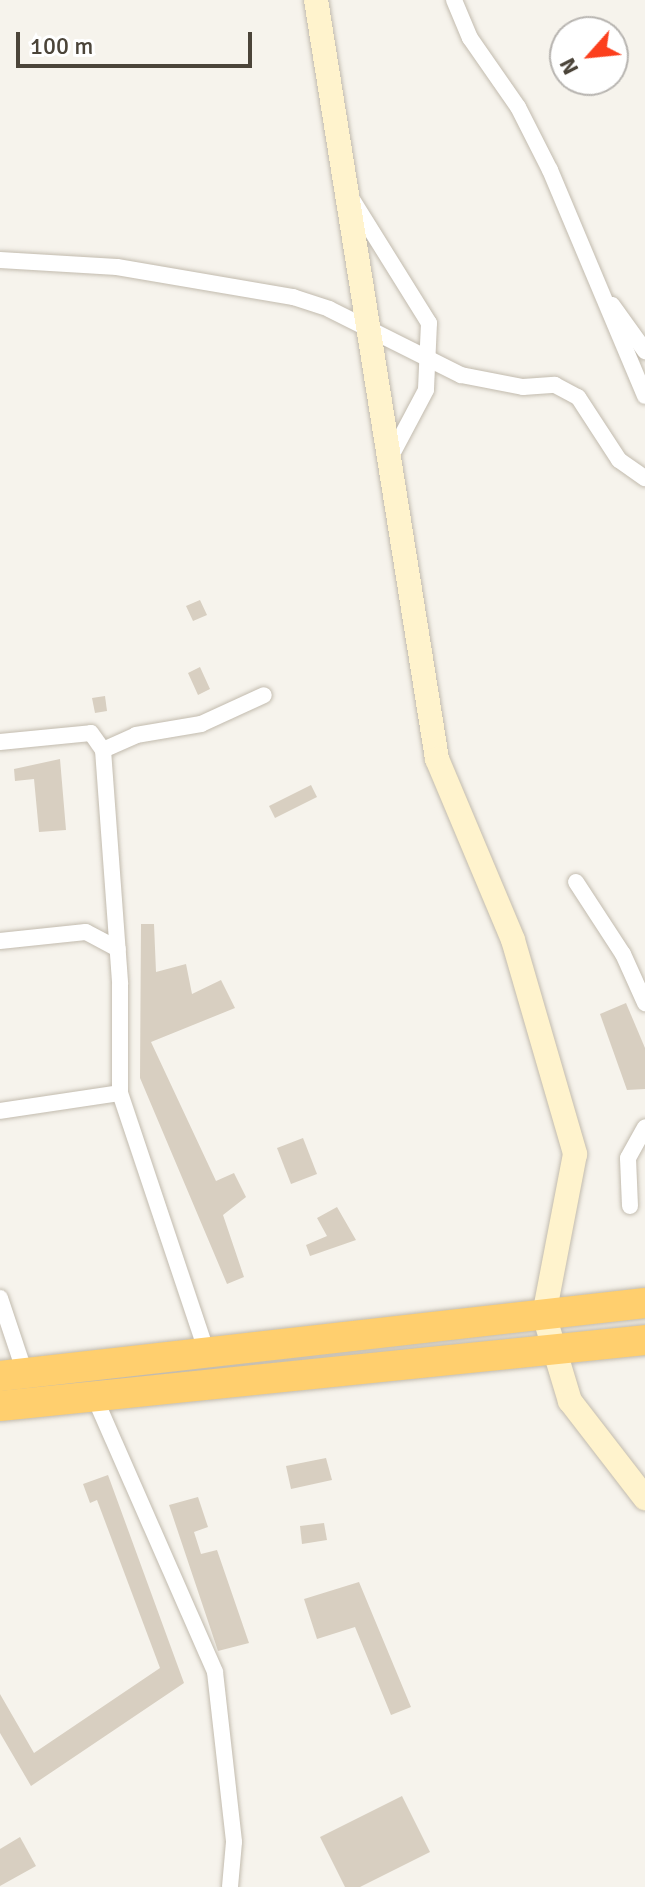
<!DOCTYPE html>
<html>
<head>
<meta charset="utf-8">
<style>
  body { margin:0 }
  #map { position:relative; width:645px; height:1887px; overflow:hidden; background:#f6f3ec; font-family:Signika,sans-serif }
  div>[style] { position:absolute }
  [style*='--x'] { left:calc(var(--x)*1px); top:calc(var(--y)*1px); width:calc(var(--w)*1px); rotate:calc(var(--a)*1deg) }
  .building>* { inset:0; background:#d8cfc1 }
  .roads { filter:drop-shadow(0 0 2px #c2bbae) drop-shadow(0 0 2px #c2bbae) }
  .street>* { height:16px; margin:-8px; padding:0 8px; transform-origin:8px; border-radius:8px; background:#fff }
  .secondary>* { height:24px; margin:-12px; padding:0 12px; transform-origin:12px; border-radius:12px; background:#fff3cd }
  .highway>* { height:30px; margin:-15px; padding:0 15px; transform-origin:15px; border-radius:15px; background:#ffcf6e }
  span { translate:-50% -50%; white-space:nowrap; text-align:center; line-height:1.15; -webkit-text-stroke:6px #fff; paint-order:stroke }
  .north { position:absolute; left:549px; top:16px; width:80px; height:80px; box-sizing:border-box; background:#fff; border:2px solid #b7b4b0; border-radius:50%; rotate:243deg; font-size:22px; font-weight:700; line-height:32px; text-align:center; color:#4b4439 }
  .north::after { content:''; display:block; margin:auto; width:28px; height:36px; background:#fc3f1d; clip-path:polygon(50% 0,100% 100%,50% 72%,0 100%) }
  .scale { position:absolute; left:16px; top:32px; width:236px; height:36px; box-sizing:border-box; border:4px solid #4b4439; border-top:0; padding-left:10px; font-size:24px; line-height:28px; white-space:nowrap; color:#4b4439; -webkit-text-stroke:6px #fff; paint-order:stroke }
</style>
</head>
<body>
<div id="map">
  <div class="building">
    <i style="clip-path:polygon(200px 600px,207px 615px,193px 621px,186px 606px)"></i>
    <i style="clip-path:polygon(200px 667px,210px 689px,198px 695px,188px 673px)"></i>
    <i style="clip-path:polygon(105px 696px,107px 711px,95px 713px,92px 698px)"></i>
    <i style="clip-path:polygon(60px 759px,66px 830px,39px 832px,34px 779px,15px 781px,14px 769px)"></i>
    <i style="clip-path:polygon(311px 785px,317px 797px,275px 818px,269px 806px)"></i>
    <i style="clip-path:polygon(141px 924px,154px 924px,156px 972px,186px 964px,192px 994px,221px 980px,235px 1008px,151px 1042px,216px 1181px,234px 1173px,246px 1197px,223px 1215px,244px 1277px,227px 1284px,140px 1078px)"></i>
    <i style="clip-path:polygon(626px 1003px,645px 1048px,645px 1089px,627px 1090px,600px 1014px)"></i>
    <i style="clip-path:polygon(303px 1138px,317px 1174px,291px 1184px,277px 1148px)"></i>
    <i style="clip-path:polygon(337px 1207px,356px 1240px,310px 1256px,306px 1245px,327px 1236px,317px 1218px)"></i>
    <i style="clip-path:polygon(326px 1458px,332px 1480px,291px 1489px,286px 1466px)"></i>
    <i style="clip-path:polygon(108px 1475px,184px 1683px,31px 1786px,0 1733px,0 1694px,34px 1753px,160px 1668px,97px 1500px,90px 1503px,83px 1484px)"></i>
    <i style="clip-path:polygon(198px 1497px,208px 1527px,194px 1532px,201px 1554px,217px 1550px,249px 1643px,218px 1651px,169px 1505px)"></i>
    <i style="clip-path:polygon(324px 1523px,327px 1540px,302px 1544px,300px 1526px)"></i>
    <i style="clip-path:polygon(359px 1582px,411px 1707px,391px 1715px,355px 1627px,317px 1639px,304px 1599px)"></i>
    <i style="clip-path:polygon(402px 1796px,430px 1852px,360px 1887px,345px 1887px,320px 1837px)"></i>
    <i style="clip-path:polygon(20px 1837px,36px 1866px,0 1886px,0 1849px)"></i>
  </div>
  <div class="roads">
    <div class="street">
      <i style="--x:454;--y:0;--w:41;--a:67.2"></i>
      <i style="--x:470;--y:38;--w:84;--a:55.2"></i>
      <i style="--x:518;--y:107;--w:71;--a:63.1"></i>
      <i style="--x:550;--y:170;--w:245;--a:67.2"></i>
      <i style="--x:353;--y:201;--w:144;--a:58.1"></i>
      <i style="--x:429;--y:323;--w:67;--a:92.6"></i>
      <i style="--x:426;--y:390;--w:77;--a:117.9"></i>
      <i style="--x:0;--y:260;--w:117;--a:3.4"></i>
      <i style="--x:117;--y:267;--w:179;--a:9.7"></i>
      <i style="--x:293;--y:297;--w:38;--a:18"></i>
      <i style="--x:329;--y:309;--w:148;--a:26.6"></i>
      <i style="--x:461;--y:375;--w:63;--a:11"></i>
      <i style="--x:523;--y:387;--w:32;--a:-4"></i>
      <i style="--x:555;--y:385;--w:26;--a:28"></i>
      <i style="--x:578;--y:397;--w:75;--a:56.9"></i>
      <i style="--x:619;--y:460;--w:32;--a:35"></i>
      <i style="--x:612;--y:305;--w:57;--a:54.3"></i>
      <i style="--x:0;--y:742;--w:91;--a:-5.6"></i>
      <i style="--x:91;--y:733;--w:21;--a:55"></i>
      <i style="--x:103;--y:750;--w:235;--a:85.8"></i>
      <i style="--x:120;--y:984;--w:109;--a:90"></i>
      <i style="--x:120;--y:1093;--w:271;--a:71.5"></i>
      <i style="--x:103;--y:750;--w:36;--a:-24"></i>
      <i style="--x:136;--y:735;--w:66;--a:-9.6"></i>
      <i style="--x:201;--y:724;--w:69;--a:-24.7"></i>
      <i style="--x:576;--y:882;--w:86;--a:56.9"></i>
      <i style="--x:623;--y:954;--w:54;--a:65.8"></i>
      <i style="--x:0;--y:941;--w:86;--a:-6"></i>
      <i style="--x:86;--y:932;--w:36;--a:28"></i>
      <i style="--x:0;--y:1111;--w:121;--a:-8.5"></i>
      <i style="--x:630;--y:1206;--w:48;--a:-92.4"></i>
      <i style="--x:628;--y:1158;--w:35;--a:-61"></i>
      <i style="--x:0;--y:1298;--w:79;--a:71.6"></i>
      <i style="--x:94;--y:1396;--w:301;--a:66.3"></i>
      <i style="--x:215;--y:1672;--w:171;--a:83.6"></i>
      <i style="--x:234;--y:1842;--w:45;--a:95.1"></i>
    </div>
    <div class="secondary">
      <i style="--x:316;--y:0;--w:769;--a:80.94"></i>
      <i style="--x:437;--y:759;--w:196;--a:67.2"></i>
      <i style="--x:513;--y:940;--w:223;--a:73.8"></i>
      <i style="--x:575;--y:1154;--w:164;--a:100.9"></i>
      <i style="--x:544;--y:1315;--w:90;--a:73.2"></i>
      <i style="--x:570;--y:1401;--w:123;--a:52.3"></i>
    </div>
    <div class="highway">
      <i style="--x:0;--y:1376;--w:649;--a:-6.46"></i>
      <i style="--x:0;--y:1406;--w:648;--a:-5.84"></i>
    </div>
  </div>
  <div class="north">N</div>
  <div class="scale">100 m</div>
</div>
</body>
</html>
